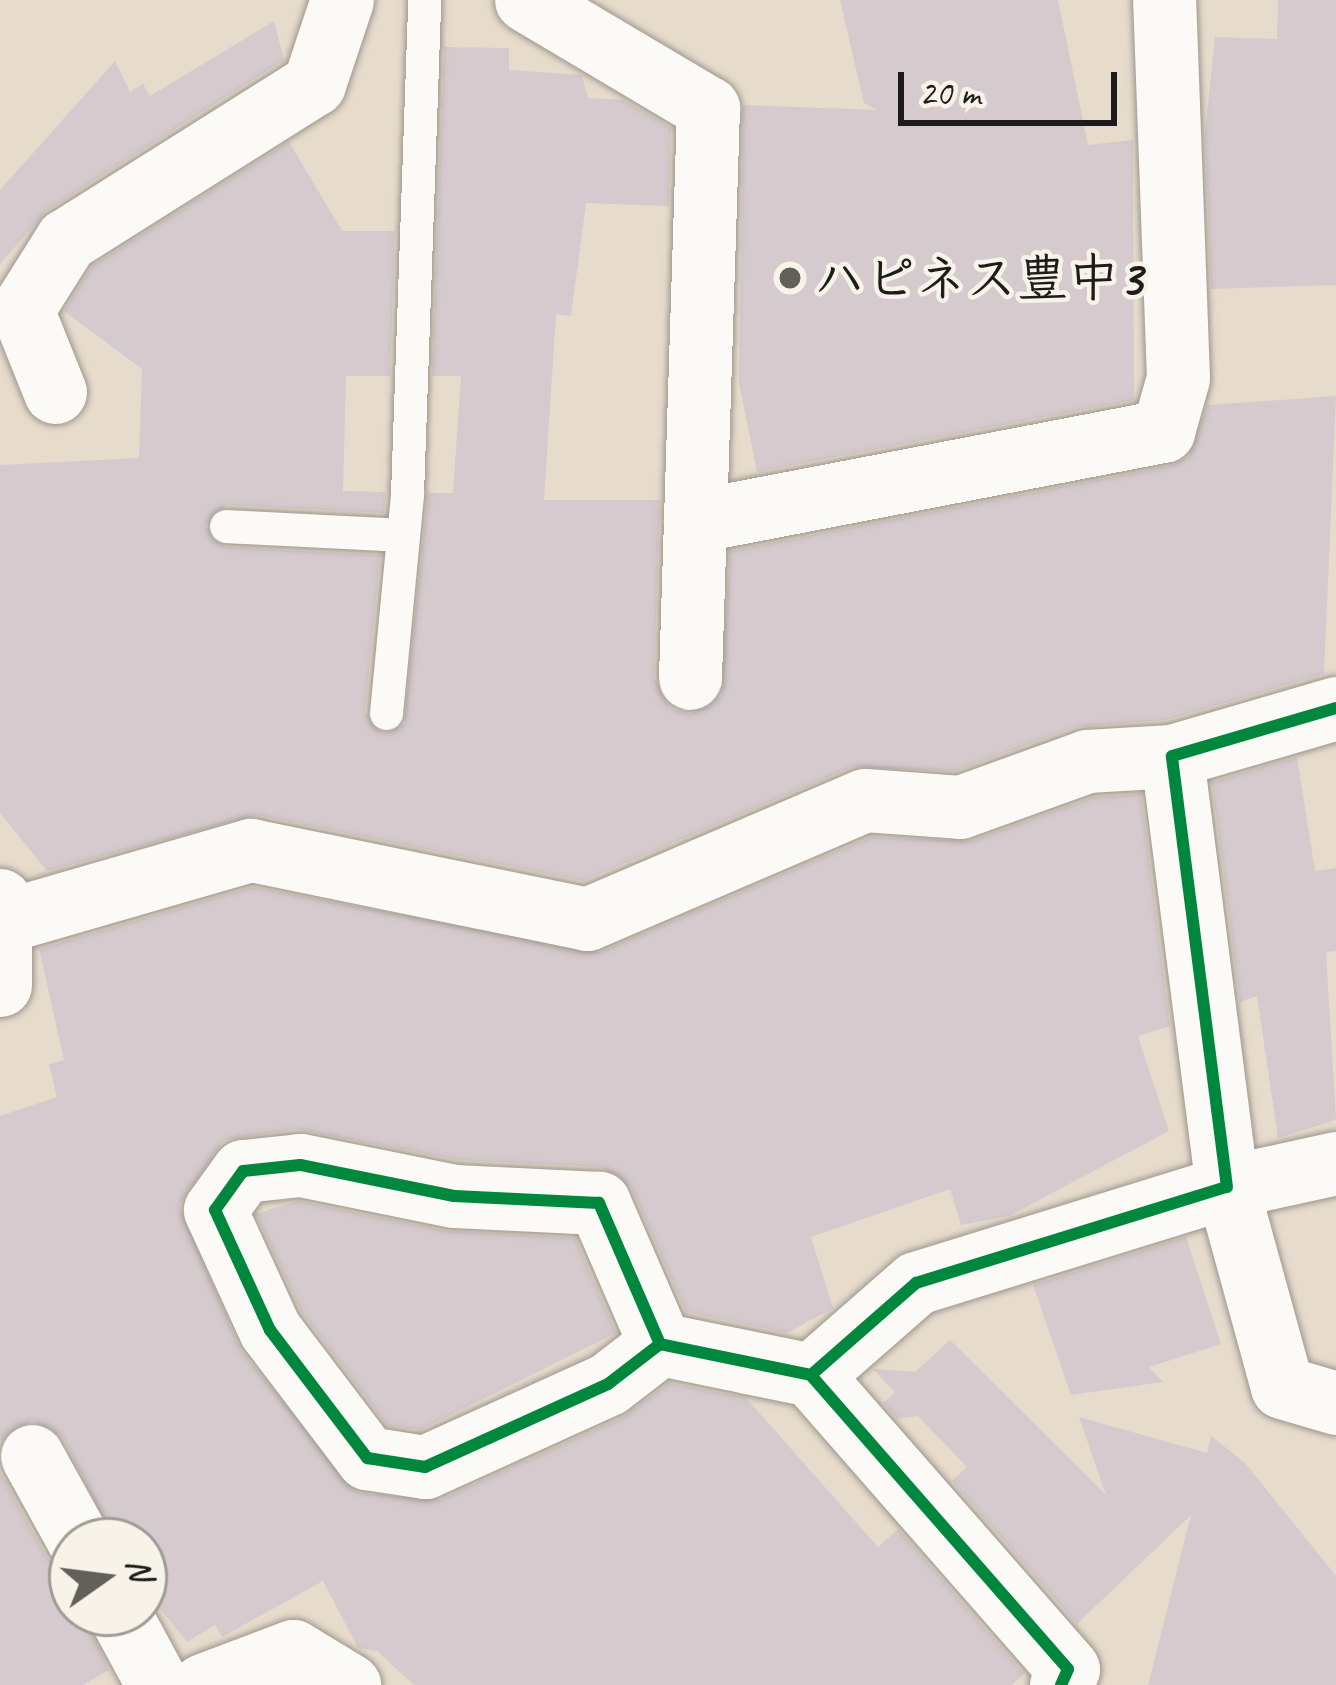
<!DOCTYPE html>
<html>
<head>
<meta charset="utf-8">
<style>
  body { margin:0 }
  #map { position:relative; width:1336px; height:1685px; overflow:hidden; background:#e7dccc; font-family:Caveat,"Klee One",sans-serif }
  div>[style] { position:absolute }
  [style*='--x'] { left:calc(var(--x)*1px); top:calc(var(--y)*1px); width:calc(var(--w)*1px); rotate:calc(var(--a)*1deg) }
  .building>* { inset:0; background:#d5cacd }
  .roads { filter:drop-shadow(0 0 3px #9d978e) drop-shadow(0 0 3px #9d978e) }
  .lane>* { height:33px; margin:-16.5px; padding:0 16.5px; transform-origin:16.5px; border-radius:16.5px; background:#fbfaf7 }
  .street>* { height:63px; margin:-31.5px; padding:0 31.5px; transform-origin:31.5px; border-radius:31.5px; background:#fbfaf7 }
  .cycleway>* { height:12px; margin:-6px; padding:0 6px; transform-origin:6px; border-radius:6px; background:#00873e }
  .dots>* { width:33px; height:33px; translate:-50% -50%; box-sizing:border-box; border:6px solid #f7f3e8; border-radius:50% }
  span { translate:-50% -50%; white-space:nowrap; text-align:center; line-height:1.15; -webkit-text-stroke:9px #f7f3e8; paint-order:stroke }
  .poi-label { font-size:51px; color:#1c1c1c; font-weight:700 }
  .left { translate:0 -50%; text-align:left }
  .north { position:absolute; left:48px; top:1517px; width:120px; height:120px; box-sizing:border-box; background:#f7f3e8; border:3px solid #9f9d96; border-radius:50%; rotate:76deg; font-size:33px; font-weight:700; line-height:48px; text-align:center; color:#1c1c1c }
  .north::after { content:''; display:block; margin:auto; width:42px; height:54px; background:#635f5a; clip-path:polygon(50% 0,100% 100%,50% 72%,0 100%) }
  .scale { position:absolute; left:898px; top:72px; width:219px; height:54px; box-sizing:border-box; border:6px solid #1c1c1c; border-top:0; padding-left:15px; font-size:36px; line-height:42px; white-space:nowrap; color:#1c1c1c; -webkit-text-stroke:9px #f7f3e8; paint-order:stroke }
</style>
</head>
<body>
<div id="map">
  <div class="building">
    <i style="clip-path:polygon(840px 0,1058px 0,1088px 145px,1133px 140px,1134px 400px,757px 472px,739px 383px,743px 105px,877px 110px,864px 103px)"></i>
    <i style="clip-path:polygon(1278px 0,1336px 0,1336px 285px,1211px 289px,1205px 132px,1215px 37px,1277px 39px)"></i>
    <i style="clip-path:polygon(274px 21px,284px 60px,47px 210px,0 264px,0 190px,115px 61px,130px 92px,143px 84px,150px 96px)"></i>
    <i style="clip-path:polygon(444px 47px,509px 48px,509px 70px,582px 75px,588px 98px,624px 100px,671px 128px,669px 206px,586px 203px,571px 316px,556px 314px,544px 500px,660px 500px,654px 677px,670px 708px,690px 714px,721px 696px,730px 551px,1170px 466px,1188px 457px,1208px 405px,1336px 396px,1324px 674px,1166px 720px,1075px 727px,955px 771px,852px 767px,583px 881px,257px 815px,47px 871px,0 813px,0 465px,139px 458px,142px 369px,64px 311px,92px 266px,289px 142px,342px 231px,395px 231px,390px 376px,346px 376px,343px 491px,386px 492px,384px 513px,227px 505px,205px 526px,225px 547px,380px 555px,365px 712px,383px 734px,404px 724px,428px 493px,453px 493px,461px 376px,432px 376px)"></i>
    <i style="clip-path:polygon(1297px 757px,1315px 871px,1336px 868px,1336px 951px,1326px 952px,1336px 1120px,1278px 1138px,1257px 996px,1240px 1002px,1212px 782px)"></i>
    <i style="clip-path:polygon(1141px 794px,1170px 1026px,1138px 1036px,1169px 1131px,1009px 1216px,961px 1225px,950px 1189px,811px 1237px,833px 1308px,787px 1333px,686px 1312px,632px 1189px,602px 1167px,458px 1160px,296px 1129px,224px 1140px,179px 1205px,241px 1351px,360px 1493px,440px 1500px,623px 1417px,669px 1383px,746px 1398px,878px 1547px,898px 1529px,1024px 1674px,1012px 1685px,414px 1685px,377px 1651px,358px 1648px,323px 1581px,222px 1637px,215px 1625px,187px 1642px,144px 1589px,144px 1541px,115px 1541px,63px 1438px,32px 1420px,0 1441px,0 1116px,57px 1097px,49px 1064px,64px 1060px,39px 949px,252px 887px,600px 952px,871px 837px,971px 841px,1094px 797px)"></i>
    <i style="clip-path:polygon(298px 1201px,447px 1231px,575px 1238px,616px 1333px,420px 1430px,387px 1425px,301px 1311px,256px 1214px)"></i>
    <i style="clip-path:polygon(1186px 1237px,1221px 1344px,1149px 1367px,1163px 1382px,1071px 1395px,1033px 1285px)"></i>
    <i style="clip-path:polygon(950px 1340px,1106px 1495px,1079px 1417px,1207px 1453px,1211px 1436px,1245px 1463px,1336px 1576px,1336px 1685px,1148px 1685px,1191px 1515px,1077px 1624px,952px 1481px,967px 1467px,918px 1416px,897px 1419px,883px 1403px,895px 1392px,873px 1369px,915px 1372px)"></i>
    <i style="clip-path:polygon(0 1472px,47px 1558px,72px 1575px,72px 1613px,83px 1613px,109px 1670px,83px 1685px,0 1685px)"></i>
  </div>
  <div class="roads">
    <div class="lane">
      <i style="--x:226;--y:526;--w:177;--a:2.9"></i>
      <i style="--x:386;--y:713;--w:220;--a:-84.5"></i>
      <i style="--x:407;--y:494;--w:494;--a:-88"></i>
    </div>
    <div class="street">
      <i style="--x:526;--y:0;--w:212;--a:30.7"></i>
      <i style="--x:708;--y:108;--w:570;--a:91.81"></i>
      <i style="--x:55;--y:392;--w:88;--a:-111.9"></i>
      <i style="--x:22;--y:310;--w:83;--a:-57.8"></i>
      <i style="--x:66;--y:240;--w:293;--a:-32.2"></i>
      <i style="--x:314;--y:84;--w:89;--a:-71.6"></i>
      <i style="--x:695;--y:521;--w:477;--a:-10.9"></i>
      <i style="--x:1163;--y:431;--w:55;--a:-74.2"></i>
      <i style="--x:1178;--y:378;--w:378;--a:-92.1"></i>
      <i style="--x:0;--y:900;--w:85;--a:90"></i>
      <i style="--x:8;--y:920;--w:253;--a:-16.1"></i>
      <i style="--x:251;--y:850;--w:343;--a:11.6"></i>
      <i style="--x:587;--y:919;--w:302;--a:-23.2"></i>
      <i style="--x:865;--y:800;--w:95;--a:4.2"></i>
      <i style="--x:960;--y:807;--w:135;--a:-19.9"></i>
      <i style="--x:1087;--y:761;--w:85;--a:-3.4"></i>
      <i style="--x:1336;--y:1163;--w:112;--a:167.6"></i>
      <i style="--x:1227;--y:1187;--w:207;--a:74.6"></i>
      <i style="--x:1282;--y:1387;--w:56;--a:16.5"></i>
      <i style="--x:660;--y:1344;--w:154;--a:-113.4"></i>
      <i style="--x:599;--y:1203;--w:145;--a:-177.2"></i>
      <i style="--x:454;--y:1196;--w:157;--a:-168.6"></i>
      <i style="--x:300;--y:1165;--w:57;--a:174"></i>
      <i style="--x:243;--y:1171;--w:48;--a:125.7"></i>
      <i style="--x:215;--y:1210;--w:132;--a:65.4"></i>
      <i style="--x:270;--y:1330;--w:161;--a:52.8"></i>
      <i style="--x:367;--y:1458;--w:59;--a:8.8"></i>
      <i style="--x:425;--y:1467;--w:201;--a:-24.4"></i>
      <i style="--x:608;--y:1384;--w:66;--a:-37.6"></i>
      <i style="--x:660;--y:1344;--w:154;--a:11.6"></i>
      <i style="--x:32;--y:1456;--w:97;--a:61.1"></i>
      <i style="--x:119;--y:1613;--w:82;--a:61.6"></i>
      <i style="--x:203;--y:1685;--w:96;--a:-20.7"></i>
      <i style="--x:293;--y:1651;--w:66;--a:31.3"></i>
      <i style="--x:1061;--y:1685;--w:17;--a:-66"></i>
      <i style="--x:1068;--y:1669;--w:390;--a:-131.2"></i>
      <i style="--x:811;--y:1375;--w:140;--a:-41.2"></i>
      <i style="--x:916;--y:1283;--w:325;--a:-17.2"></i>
      <i style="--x:1227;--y:1187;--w:434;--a:-97.3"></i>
      <i style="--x:1172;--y:756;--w:171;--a:-16.3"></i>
    </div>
  </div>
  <div class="cycleway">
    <i style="--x:660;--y:1344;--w:154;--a:-113.4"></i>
    <i style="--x:599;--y:1203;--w:145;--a:-177.2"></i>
    <i style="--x:454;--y:1196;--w:157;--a:-168.6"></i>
    <i style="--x:300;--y:1165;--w:57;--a:174"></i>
    <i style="--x:243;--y:1171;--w:48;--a:125.7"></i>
    <i style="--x:215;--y:1210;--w:132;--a:65.4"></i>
    <i style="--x:270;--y:1330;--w:161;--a:52.8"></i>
    <i style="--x:367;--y:1458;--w:59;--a:8.8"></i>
    <i style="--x:425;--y:1467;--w:201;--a:-24.4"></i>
    <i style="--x:608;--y:1384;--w:66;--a:-37.6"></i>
    <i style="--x:660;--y:1344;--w:154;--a:11.6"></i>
    <i style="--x:1061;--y:1685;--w:17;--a:-66"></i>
    <i style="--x:1068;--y:1669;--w:390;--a:-131.2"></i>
    <i style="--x:811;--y:1375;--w:140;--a:-41.2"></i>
    <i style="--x:916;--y:1283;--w:325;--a:-17.2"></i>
    <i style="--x:1227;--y:1187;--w:434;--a:-97.3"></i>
    <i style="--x:1172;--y:756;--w:171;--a:-16.3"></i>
  </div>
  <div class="dots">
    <i style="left:790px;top:278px;background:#635f5a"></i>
  </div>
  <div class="poi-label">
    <span class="left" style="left:814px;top:278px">ハピネス豊中3</span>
  </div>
  <div class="north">N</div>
  <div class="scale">20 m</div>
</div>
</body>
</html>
